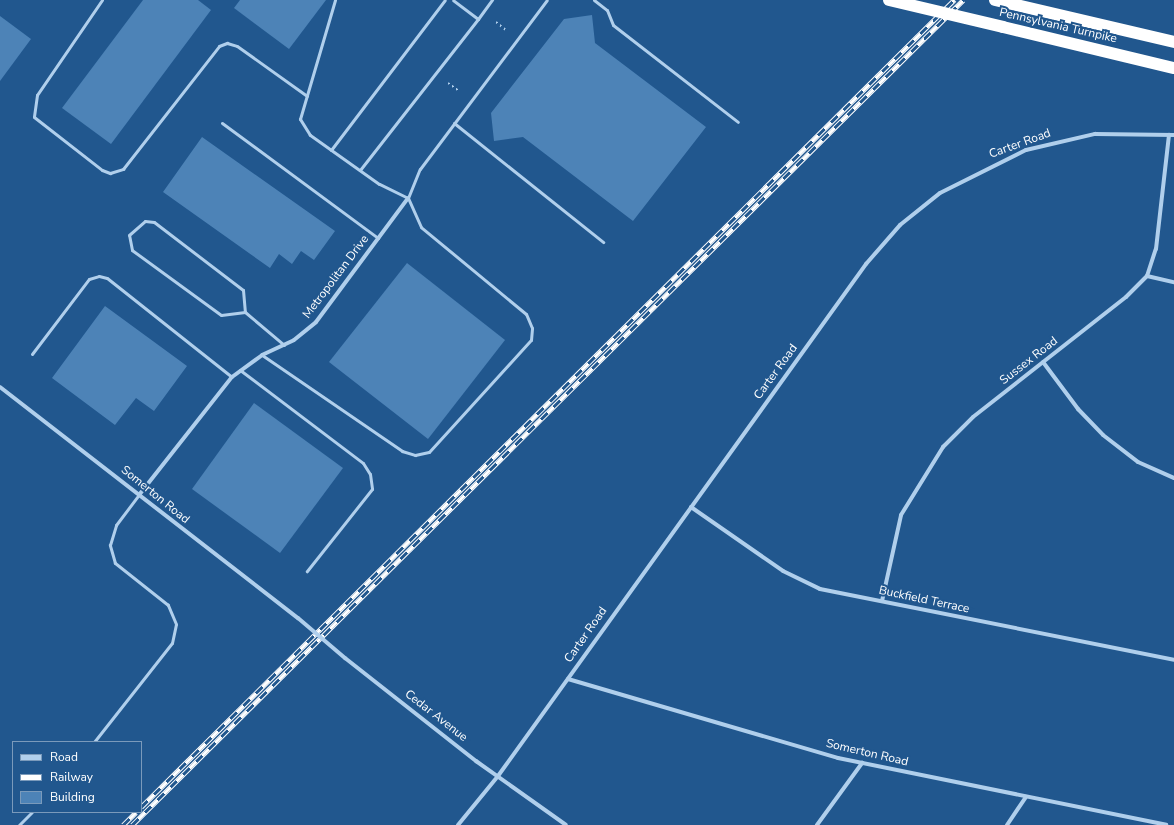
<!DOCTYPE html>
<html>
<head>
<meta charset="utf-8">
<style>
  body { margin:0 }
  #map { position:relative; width:1174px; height:825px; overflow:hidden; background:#21578e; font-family:"Nunito Sans",sans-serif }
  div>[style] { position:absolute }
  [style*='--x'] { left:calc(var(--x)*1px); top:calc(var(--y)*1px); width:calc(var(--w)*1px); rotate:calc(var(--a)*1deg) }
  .building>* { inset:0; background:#4d83b7 }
  .path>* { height:2px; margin-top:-1px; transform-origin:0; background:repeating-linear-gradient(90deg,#b0cfec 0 2px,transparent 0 5px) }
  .service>* { height:3px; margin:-1.5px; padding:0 1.5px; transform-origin:1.5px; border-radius:1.5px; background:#b0cfec }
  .minor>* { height:4px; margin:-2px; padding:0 2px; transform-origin:2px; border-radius:2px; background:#b0cfec }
  .motorway>* { height:12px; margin:-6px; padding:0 6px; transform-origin:6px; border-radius:6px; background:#fff }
  .rail>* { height:4.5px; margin-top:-2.25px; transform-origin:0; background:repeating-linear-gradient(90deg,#21578e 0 9px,#fff 0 18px); box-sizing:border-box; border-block:1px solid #fff }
  .minor-bridge>* { height:4px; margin:-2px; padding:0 2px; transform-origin:2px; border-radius:2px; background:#b0cfec }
  .motorway-bridge>* { height:12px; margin:-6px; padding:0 6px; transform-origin:6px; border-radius:6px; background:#fff }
  span { translate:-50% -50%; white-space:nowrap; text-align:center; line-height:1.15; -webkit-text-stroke:4px #21578e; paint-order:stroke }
  .street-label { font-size:12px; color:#fff }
  .legend { position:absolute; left:12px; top:741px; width:130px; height:72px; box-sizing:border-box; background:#21578e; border:1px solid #7a9abb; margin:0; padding:5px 7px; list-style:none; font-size:12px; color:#fff }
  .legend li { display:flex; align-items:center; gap:8px; height:20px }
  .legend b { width:20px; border:1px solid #7a9abb }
</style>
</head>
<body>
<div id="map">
  <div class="building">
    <i style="clip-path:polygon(143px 0,198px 0,211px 10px,111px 144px,62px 108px)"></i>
    <i style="clip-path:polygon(240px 0,326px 0,289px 49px,234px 8px)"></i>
    <i style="clip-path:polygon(592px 15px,595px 43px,706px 127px,633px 221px,523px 137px,494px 141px,491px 113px,564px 19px)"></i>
    <i style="clip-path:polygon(0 16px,31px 39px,0 81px)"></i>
    <i style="clip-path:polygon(202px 137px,335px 231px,314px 260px,301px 251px,292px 264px,279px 254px,270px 268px,163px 192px)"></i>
    <i style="clip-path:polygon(407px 263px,505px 340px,428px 439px,329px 362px)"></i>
    <i style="clip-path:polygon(105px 306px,187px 366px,154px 411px,136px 398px,115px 425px,52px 378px)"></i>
    <i style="clip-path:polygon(254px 403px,343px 468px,280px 553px,192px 489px)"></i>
  </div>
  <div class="path">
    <i style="--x:496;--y:22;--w:13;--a:39"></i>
    <i style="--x:448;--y:83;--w:14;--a:36"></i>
  </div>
  <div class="service">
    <i style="--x:102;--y:0;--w:115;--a:124.4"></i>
    <i style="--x:37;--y:95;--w:22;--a:98"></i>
    <i style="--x:34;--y:117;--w:86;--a:37.9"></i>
    <i style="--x:102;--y:170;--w:9;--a:21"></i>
    <i style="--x:110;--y:173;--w:14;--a:-17"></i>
    <i style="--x:123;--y:169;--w:156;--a:-52"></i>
    <i style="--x:219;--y:46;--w:9;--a:-21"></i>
    <i style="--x:227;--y:43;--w:10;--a:17"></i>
    <i style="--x:237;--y:46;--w:86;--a:35.5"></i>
    <i style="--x:594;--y:0;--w:16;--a:38"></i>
    <i style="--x:607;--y:10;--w:16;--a:68"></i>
    <i style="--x:613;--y:25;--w:158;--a:37.8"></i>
    <i style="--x:478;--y:19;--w:24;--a:-54"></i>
    <i style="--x:222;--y:123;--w:194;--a:36.4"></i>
    <i style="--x:454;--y:123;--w:191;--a:38.6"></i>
    <i style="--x:331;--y:150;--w:188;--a:-52.8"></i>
    <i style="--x:360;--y:170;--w:192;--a:-52"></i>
    <i style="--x:478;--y:19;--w:31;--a:-143"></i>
    <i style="--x:408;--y:198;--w:31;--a:-68"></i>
    <i style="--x:420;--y:169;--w:211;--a:-53.1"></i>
    <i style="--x:245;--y:312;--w:24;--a:173"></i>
    <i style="--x:221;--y:315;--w:110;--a:-143.9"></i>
    <i style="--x:132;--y:250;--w:15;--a:-101"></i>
    <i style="--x:129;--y:235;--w:21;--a:-41"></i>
    <i style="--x:145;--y:221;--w:9;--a:6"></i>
    <i style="--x:154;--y:222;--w:112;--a:37.4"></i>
    <i style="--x:243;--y:290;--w:22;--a:85"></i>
    <i style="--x:245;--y:312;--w:51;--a:40.2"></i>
    <i style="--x:32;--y:354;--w:94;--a:-52.8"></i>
    <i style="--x:89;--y:279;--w:10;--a:-17"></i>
    <i style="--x:99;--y:276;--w:8;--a:14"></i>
    <i style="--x:107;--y:278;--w:159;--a:38.4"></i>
    <i style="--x:262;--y:355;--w:170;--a:34.4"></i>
    <i style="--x:402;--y:451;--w:14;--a:17"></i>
    <i style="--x:415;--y:455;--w:14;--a:-12"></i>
    <i style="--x:429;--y:452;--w:151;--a:-47.7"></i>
    <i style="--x:531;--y:340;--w:12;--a:-85"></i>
    <i style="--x:532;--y:328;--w:15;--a:-113"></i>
    <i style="--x:526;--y:314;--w:136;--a:-140.4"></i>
    <i style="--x:421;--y:227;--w:32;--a:-114"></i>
    <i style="--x:408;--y:198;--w:32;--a:-154"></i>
    <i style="--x:379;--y:184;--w:85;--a:-144.6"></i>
    <i style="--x:310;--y:135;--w:19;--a:-122"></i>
    <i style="--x:300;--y:119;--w:124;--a:-73.6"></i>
    <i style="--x:240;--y:370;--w:154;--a:37.1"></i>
    <i style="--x:363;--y:463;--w:13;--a:58"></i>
    <i style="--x:370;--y:474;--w:15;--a:82"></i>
    <i style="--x:372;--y:489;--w:105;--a:128.4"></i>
    <i style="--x:94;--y:742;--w:126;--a:-51.8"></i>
    <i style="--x:172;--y:643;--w:19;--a:-78"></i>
    <i style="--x:176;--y:624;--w:21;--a:-113"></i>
    <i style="--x:168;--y:605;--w:68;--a:-141.6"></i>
    <i style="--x:115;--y:563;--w:19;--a:-106"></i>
    <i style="--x:110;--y:545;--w:21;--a:-73"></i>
    <i style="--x:116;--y:525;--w:38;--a:-53"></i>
    <i style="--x:19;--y:825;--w:18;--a:-45"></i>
  </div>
  <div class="minor">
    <i style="--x:1147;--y:276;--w:28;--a:13"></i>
    <i style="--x:1043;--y:362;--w:59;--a:53.3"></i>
    <i style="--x:1078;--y:409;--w:36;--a:46"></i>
    <i style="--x:1103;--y:435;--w:44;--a:37.6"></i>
    <i style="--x:1138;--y:462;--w:39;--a:24"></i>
    <i style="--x:0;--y:387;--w:377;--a:37.8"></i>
    <i style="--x:139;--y:495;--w:150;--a:-51.8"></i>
    <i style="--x:232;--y:377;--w:37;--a:-36"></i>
    <i style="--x:262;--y:355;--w:35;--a:-25"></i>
    <i style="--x:294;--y:340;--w:28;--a:-39"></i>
    <i style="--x:316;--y:322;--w:154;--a:-53.4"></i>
    <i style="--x:691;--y:507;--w:112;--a:34.8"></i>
    <i style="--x:783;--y:571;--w:41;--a:25.9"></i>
    <i style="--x:820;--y:589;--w:361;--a:11.3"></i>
    <i style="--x:882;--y:601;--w:88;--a:-77.5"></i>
    <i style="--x:901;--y:515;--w:80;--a:-58.3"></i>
    <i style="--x:943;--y:447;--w:42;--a:-45"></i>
    <i style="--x:973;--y:417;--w:194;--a:-38.1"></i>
    <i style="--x:1126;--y:297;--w:30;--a:-45"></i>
    <i style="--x:1147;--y:276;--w:28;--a:-72"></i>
    <i style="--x:1156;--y:249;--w:115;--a:-83.5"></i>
    <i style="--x:345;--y:658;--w:167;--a:38.2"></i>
    <i style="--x:476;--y:761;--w:110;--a:35.4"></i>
    <i style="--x:568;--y:679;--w:281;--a:16.3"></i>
    <i style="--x:838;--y:758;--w:335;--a:11.5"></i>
    <i style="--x:458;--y:825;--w:63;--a:-50.8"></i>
    <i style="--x:498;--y:776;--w:631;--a:-54.29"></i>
    <i style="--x:866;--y:264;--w:52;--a:-48.9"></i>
    <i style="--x:900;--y:225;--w:51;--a:-38.7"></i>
    <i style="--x:940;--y:193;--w:96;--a:-26.6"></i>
    <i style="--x:1026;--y:150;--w:71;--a:-13.1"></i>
    <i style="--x:1095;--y:134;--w:79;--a:0.7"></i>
    <i style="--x:817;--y:825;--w:77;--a:-54"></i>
    <i style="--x:1007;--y:825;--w:34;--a:-56"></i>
  </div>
  <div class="motorway">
    <i style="--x:995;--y:0;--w:184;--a:13.2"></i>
    <i style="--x:1003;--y:27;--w:176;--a:13.5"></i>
  </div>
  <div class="rail">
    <i style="--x:141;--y:807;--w:1146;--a:-44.79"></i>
    <i style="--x:123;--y:825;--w:18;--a:-45"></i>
    <i style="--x:132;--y:825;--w:1171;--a:-44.79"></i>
  </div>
  <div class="minor-bridge">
    <i style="--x:298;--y:618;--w:62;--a:40.4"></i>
  </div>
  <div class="motorway-bridge">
    <i style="--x:889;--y:0;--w:117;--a:13.3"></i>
  </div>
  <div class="street-label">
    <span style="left:1058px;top:26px;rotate:13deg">Pennsylvania Turnpike</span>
    <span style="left:1020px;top:144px;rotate:-20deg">Carter Road</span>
    <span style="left:336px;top:277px;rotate:-53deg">Metropolitan Drive</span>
    <span style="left:1029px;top:361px;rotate:-38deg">Sussex Road</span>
    <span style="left:776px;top:372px;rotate:-54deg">Carter Road</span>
    <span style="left:155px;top:495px;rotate:39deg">Somerton Road</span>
    <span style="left:924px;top:600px;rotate:12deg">Buckfield Terrace</span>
    <span style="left:586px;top:635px;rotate:-55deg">Carter Road</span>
    <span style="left:436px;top:716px;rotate:38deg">Cedar Avenue</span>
    <span style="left:867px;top:753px;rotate:13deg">Somerton Road</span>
  </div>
  <ul class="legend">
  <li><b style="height:5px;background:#b0cfec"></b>Road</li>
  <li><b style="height:5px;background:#fff"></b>Railway</li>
  <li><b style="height:11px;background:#4d83b7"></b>Building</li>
  </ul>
</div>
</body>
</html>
